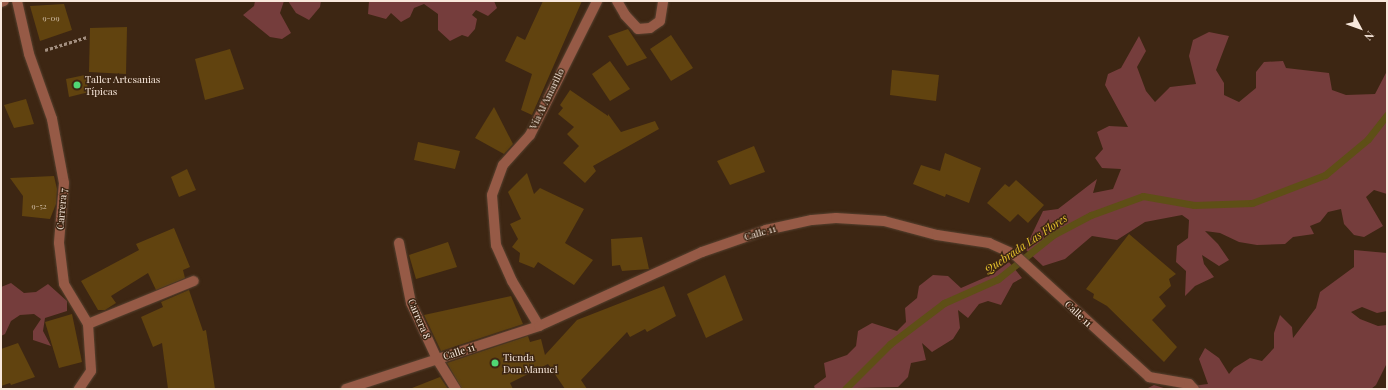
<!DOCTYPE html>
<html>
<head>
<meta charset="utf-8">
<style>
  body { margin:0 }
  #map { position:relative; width:1388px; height:390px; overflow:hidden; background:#3d2613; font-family:"Playfair Display",serif }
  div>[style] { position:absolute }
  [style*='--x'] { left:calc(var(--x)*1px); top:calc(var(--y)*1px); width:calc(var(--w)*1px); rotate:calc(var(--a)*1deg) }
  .green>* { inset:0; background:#753d3c }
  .stream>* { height:7px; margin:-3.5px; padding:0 3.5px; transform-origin:3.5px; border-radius:3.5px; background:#5e4f16 }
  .building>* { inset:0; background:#61430f }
  .path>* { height:2.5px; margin-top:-1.25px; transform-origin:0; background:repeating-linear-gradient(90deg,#a28e7f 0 3px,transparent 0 5px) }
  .roads { filter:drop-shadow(0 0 1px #57412f) drop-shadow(0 0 1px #57412f) }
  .lane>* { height:10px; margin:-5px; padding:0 5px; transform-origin:5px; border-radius:5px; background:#965a46 }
  .street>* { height:10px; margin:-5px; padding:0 5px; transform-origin:5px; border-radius:5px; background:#965a46 }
  .dots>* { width:11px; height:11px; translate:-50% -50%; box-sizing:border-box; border:2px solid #3d2613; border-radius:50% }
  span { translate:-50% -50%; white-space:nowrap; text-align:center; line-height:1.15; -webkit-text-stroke:3px #3d2613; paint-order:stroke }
  .number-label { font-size:8px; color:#d2bfa9 }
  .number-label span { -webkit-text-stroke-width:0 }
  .poi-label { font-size:10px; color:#f8e8dc }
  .left { translate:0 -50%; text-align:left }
  .street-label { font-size:10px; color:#f8e8dc }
  .water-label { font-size:11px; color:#e6c32d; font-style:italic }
  .frame { position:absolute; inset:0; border:2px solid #f8e8dc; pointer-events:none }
  .north { position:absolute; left:1340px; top:8px; width:40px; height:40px; -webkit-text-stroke:3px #3d2613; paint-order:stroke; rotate:131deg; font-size:11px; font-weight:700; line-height:16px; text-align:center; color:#f8e8dc }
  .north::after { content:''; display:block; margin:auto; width:14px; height:18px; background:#f8e8dc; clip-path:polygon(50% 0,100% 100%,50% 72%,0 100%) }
</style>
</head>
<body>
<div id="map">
  <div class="green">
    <i style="clip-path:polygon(255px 1px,284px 1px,280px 13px,291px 33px,282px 39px,270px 37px,243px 15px,254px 6px)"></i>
    <i style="clip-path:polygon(288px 1px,321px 1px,320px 7px,309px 20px,296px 13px)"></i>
    <i style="clip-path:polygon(369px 1px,494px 1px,497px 8px,488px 16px,476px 10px,472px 15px,477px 19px,475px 29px,468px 37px,462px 35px,450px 41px,438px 30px,438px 14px,424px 4px,414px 8px,410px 17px,401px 22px,391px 13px,386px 19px,368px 14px)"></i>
    <i style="clip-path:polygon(1209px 32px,1229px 36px,1216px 70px,1224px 83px,1224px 95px,1239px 102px,1256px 88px,1256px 72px,1264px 62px,1283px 61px,1286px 68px,1329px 73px,1332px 90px,1346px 95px,1375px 94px,1387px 71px,1387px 194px,1374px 190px,1366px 197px,1383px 226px,1364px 237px,1354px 235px,1344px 224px,1341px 209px,1328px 212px,1320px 222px,1310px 226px,1314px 234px,1293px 237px,1285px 244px,1257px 245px,1239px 242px,1220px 233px,1205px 231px,1218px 244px,1229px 260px,1219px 266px,1202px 255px,1204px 264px,1214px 277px,1195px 286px,1185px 296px,1186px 271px,1176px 262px,1177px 246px,1188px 238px,1189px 220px,1182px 215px,1145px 222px,1117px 240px,1092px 236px,1065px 259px,1043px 266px,1025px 249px,1043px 211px,1058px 209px,1097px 179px,1093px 193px,1113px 189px,1121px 169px,1102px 168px,1095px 158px,1103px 149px,1097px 132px,1109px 126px,1128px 127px,1105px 85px,1108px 74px,1121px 68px,1139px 36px,1146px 51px,1137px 67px,1146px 91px,1155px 102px,1170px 87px,1196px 84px,1189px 56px,1193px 40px)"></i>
    <i style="clip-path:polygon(1354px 250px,1387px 253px,1387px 311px,1377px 313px,1362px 307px,1351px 312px,1360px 319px,1378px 326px,1387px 325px,1387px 363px,1376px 385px,1371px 389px,1146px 389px,1154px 385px,1167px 389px,1208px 384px,1199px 359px,1205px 348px,1219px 358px,1229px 374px,1234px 368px,1250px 358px,1262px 361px,1274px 348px,1274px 333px,1280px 315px,1292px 327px,1293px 338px,1316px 308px,1320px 292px,1354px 267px)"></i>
    <i style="clip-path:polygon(1009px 262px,1022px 278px,1013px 283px,1001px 305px,988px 301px,979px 304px,968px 318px,958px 310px,960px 328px,953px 339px,932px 352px,922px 343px,926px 360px,911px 363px,908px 377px,898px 387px,815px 389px,814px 386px,826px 377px,824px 363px,847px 355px,856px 346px,858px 331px,872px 323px,897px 331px,906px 322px,905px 308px,917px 298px,919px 286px,933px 275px,948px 276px,961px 288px,993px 274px)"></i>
    <i style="clip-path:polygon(11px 283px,24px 293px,36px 292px,48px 284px,67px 301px,67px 311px,45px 318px,43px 331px,51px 346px,33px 340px,33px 331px,41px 319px,34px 314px,20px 315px,11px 321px,5px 334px,1px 336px,1px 287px)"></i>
  </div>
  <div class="stream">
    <i style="--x:845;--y:389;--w:64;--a:-45"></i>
    <i style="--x:890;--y:344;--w:68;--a:-37.2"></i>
    <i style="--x:944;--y:303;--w:59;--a:-24"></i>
    <i style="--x:998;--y:279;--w:70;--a:-38.7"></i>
    <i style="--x:1053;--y:235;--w:43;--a:-27.8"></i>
    <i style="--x:1091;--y:215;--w:55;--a:-20.1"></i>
    <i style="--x:1143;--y:196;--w:52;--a:10"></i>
    <i style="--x:1194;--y:205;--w:58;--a:-2"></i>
    <i style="--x:1252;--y:203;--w:78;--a:-21"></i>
    <i style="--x:1325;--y:175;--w:56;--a:-39.9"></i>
    <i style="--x:1368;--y:139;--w:31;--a:-52"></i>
  </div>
  <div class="building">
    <i style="clip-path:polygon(543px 1px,582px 1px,532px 115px,521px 110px,532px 74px,505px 61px,517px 36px,525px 40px)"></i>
    <i style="clip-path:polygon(64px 4px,72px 30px,40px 41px,30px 6px)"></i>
    <i style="clip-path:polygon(127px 27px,126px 74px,89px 72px,90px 28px)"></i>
    <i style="clip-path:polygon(628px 29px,647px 58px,627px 66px,608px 36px)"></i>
    <i style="clip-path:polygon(671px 35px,693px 68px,671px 81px,650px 49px)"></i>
    <i style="clip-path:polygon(230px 49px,244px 89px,205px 100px,195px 59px)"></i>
    <i style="clip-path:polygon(610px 61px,630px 89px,610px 101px,592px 74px)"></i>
    <i style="clip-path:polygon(892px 70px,939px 75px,936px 101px,890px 95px)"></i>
    <i style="clip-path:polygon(85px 75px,89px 92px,69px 97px,66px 79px)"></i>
    <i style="clip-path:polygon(570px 90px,608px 116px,608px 114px,621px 132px,655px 121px,659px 129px,593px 166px,596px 171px,585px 183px,563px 163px,579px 146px,567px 134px,574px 127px,558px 114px,563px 108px,560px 105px)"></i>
    <i style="clip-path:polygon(26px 99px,34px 124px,14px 128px,4px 105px)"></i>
    <i style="clip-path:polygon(494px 107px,513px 144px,504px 154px,475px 138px)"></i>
    <i style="clip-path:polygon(418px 142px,460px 151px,455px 169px,414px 160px)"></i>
    <i style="clip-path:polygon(754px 146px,765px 172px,730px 185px,717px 161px)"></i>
    <i style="clip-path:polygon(945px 153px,981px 168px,969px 203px,946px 194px,945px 197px,913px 184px,921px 165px,940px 171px)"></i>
    <i style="clip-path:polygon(187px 169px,196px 190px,179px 197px,171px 177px)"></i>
    <i style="clip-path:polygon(527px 173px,534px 194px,540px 188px,584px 209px,565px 243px,593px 260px,574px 285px,538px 262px,534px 268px,519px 262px,520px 253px,512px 247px,518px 239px,510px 224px,521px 219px,508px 192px)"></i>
    <i style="clip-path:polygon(54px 176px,57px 189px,56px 204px,50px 219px,22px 216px,23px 196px,10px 178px)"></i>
    <i style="clip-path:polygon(1016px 180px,1044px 205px,1028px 223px,1018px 214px,1010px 222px,987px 203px,1005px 184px,1009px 187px)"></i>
    <i style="clip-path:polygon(174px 228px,190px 267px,183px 270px,185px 278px,156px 290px,148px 273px,111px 296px,116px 303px,105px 310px,98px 310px,81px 281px,139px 250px,136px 244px)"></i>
    <i style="clip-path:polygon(1129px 234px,1176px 274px,1169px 279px,1171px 286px,1159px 297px,1166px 306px,1152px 320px,1177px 347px,1164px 362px,1107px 306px,1093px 298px,1094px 294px,1086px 289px)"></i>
    <i style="clip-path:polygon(642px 237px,649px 269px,622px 271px,620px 265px,612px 266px,611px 239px)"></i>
    <i style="clip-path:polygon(448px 242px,457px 267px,416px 279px,409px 255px)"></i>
    <i style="clip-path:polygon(725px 275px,743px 320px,706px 338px,687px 294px)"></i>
    <i style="clip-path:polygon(664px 286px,676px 316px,647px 332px,645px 329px,630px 337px,627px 332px,581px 380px,587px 389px,565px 389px,548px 364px,510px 383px,513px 389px,462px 389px,447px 363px,528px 336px,530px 342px,541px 339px,545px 355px,577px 320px)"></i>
    <i style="clip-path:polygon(189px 290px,203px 331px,206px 330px,215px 389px,168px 389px,162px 343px,153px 347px,141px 317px,163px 307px,161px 302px)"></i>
    <i style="clip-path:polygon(511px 296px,523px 324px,441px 351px,424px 315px)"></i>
    <i style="clip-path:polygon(72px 314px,82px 362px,59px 368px,45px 322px)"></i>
    <i style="clip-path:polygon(18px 343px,35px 377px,11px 385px,10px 383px,1px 386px,1px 349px)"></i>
    <i style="clip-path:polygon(440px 377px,448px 389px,412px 389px,412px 388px)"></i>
  </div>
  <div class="path">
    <i style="--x:45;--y:50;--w:44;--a:-17.2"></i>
  </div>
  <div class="roads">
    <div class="lane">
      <i style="--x:399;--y:243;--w:61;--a:78.7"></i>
      <i style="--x:411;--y:303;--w:62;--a:65.1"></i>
      <i style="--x:88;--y:324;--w:114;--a:-22.1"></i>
    </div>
    <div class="street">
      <i style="--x:17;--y:1;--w:54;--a:77.2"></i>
      <i style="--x:29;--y:54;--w:69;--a:70.5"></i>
      <i style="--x:52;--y:119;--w:65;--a:79.4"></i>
      <i style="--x:64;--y:183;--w:60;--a:94.8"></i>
      <i style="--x:59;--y:243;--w:41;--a:83"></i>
      <i style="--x:64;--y:284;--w:47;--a:59"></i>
      <i style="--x:88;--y:324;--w:47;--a:86.3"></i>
      <i style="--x:91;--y:371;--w:22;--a:124"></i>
      <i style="--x:617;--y:1;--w:16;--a:60"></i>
      <i style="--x:625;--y:15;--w:19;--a:47"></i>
      <i style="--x:638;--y:29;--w:12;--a:-5"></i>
      <i style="--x:650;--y:28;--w:12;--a:-35"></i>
      <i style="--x:660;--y:21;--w:20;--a:-81"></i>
      <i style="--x:1;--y:2;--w:3;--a:-18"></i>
      <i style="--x:539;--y:326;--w:52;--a:-121"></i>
      <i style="--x:512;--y:281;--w:39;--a:-114"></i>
      <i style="--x:496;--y:245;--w:50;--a:-94.6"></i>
      <i style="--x:492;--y:195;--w:32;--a:-70"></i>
      <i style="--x:503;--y:165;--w:40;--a:-48"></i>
      <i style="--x:530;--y:135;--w:150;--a:-63.4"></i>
      <i style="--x:437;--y:359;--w:36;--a:58"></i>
      <i style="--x:346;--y:389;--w:203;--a:-18.1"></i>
      <i style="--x:539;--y:326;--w:179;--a:-24.4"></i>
      <i style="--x:702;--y:252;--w:68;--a:-19"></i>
      <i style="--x:766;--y:230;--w:47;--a:-12.3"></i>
      <i style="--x:812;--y:220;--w:24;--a:-5"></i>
      <i style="--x:836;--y:218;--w:48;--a:3.6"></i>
      <i style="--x:884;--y:221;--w:55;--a:14.8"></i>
      <i style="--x:937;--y:235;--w:53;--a:8.7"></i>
      <i style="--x:989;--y:243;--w:27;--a:24"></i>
      <i style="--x:1014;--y:254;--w:183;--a:42.3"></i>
      <i style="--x:1149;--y:377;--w:41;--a:9.9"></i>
      <i style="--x:1189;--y:384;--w:7;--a:45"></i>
    </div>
  </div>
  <div class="dots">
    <i style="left:77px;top:85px;background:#50d674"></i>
    <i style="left:495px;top:363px;background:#50d674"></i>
  </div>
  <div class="number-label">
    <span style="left:51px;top:18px">9-09</span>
    <span style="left:39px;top:206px">9-52</span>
  </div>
  <div class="poi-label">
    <span class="left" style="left:85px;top:85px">Taller Artesanias<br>Típicas</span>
    <span class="left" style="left:503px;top:363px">Tienda<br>Don Manuel</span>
  </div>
  <div class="street-label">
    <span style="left:547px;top:99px;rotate:-64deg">Vía Al Amarillo</span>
    <span style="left:62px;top:209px;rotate:-85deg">Carrera 7</span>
    <span style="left:760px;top:233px;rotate:-16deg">Calle 11</span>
    <span style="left:1078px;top:314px;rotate:43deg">Calle 11</span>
    <span style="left:419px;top:319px;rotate:67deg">Carrera 8</span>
    <span style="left:459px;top:352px;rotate:-18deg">Calle 11</span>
  </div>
  <div class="water-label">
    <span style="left:1026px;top:244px;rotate:-34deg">Quebrada Las Flores</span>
  </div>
  <div class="frame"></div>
  <div class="north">N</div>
</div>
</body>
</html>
